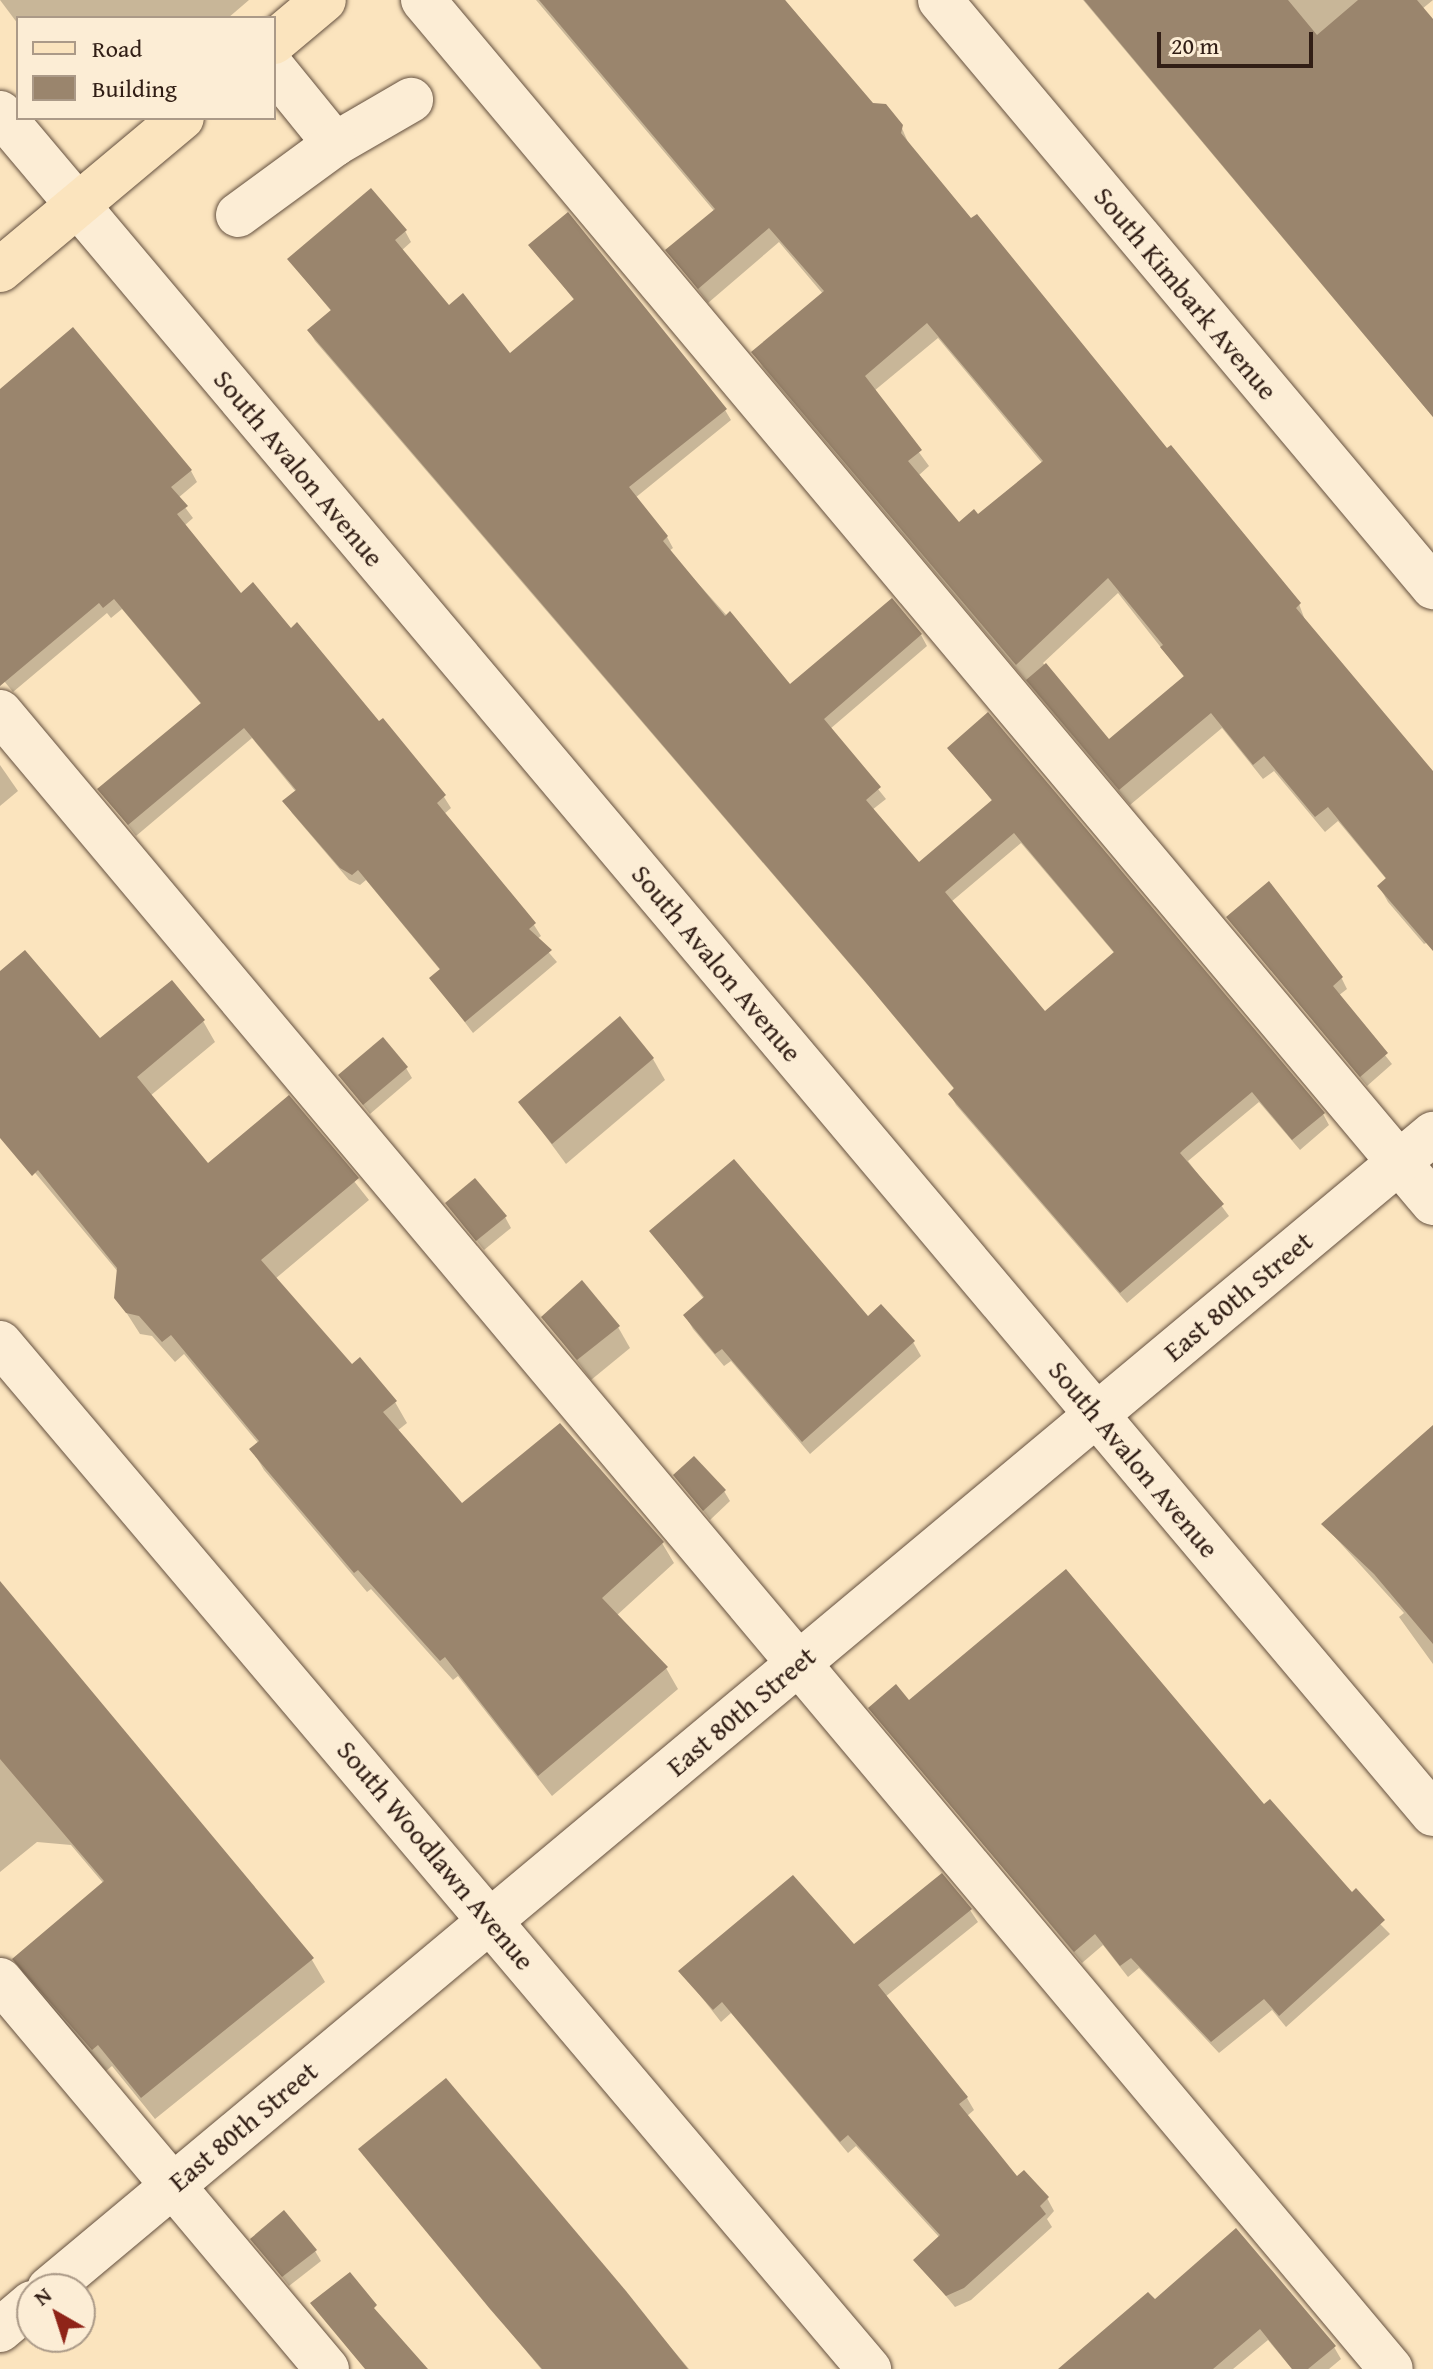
<!DOCTYPE html>
<html>
<head>
<meta charset="utf-8">
<style>
  body { margin:0 }
  #map { position:relative; width:1433px; height:2369px; overflow:hidden; background:#fbe4be; font-family:"Gentium Book Plus",serif }
  div>[style] { position:absolute }
  [style*='--x'] { left:calc(var(--x)*1px); top:calc(var(--y)*1px); width:calc(var(--w)*1px); rotate:calc(var(--a)*1deg) }
  .shadow>* { inset:0; background:#0003 }
  .building>* { inset:0; background:#9a856d }
  .roads { filter:drop-shadow(0 0 2px #64503f) drop-shadow(0 0 2px #64503f) }
  .minor>* { height:44px; margin:-22px; padding:0 22px; transform-origin:22px; border-radius:22px; background:#fcedd5 }
  .major>* { height:44px; margin:-22px; padding:0 22px; transform-origin:22px; border-radius:22px; background:#fbe4be }
  span { translate:-50% -50%; white-space:nowrap; text-align:center; line-height:1.15; -webkit-text-stroke:8px #fcedd5; paint-order:stroke }
  .street-label { font-size:28px; color:#311e15 }
  .legend { position:absolute; left:16px; top:16px; width:260px; height:104px; box-sizing:border-box; background:#fcedd5; border:2px solid #ab9a88; margin:0; padding:10px 14px; list-style:none; font-size:24px; color:#311e15 }
  .legend li { display:flex; align-items:center; gap:16px; height:40px }
  .legend b { width:40px; border:2px solid #ab9a88 }
  .north { position:absolute; left:16px; top:2273px; width:80px; height:80px; box-sizing:border-box; background:#fcedd5; border:2px solid #ab9a88; border-radius:50%; rotate:321deg; font-size:22px; font-weight:700; line-height:32px; text-align:center; color:#311e15 }
  .north::after { content:''; display:block; margin:auto; width:28px; height:36px; background:#8f2418; clip-path:polygon(50% 0,100% 100%,50% 72%,0 100%) }
  .scale { position:absolute; left:1157px; top:32px; width:156px; height:36px; box-sizing:border-box; border:4px solid #311e15; border-top:0; padding-left:10px; font-size:24px; line-height:28px; white-space:nowrap; color:#311e15; -webkit-text-stroke:6px #fcedd5; paint-order:stroke }
</style>
</head>
<body>
<div id="map">
  <div class="shadow">
    <i style="clip-path:polygon(0 0,249px 0,228px 18px,18px 18px,18px 24px)"></i>
    <i style="clip-path:polygon(evenodd,536px 0,785px 0,872px 105px,901px 126px,910px 147px,1299px 604px,1306px 623px,1433px 774px,1433px 940px,1424px 944px,1388px 902px,1379px 886px,1387px 880px,1338px 821px,1325px 832px,1274px 771px,1263px 779px,1222px 728px,1130px 805px,763px 368px,754px 352px,823px 294px,779px 242px,708px 303px,668px 250px,715px 212px,536px 0,938px 338px,1043px 464px,978px 517px,958px 525px,918px 476px,929px 466px,874px 391px,938px 338px,536px 0,1118px 593px,1185px 678px,1109px 742px,1043px 663px,1118px 593px)"></i>
    <i style="clip-path:polygon(1083px 0,1433px 0,1422px 9px,1433px 37px,1433px 417px)"></i>
    <i style="clip-path:polygon(evenodd,405px 231px,411px 242px,401px 251px,448px 308px,510px 356px,575px 301px,531px 245px,725px 410px,731px 420px,635px 498px,667px 537px,673px 548px,669px 551px,790px 686px,921px 635px,927px 646px,830px 729px,886px 799px,872px 810px,919px 865px,993px 802px,950px 748px,1323px 1114px,1329px 1125px,1300px 1150px,1259px 1102px,1188px 1161px,1229px 1216px,1127px 1303px,956px 1105px,950px 1094px,955px 1090px,872px 990px,315px 341px,309px 331px,332px 312px,289px 260px,405px 231px,1021px 843px,1115px 954px,1045px 1013px,951px 902px,1021px 843px)"></i>
    <i style="clip-path:polygon(0 392px,191px 471px,197px 482px,178px 498px,193px 518px,184px 526px,241px 595px,291px 630px,379px 724px,383px 721px,444px 797px,451px 808px,443px 815px,534px 925px,541px 936px,537px 939px,557px 962px,473px 1033px,432px 979px,441px 971px,366px 880px,360px 885px,349px 880px,292px 813px,285px 801px,296px 792px,252px 738px,136px 836px,100px 789px,202px 705px,122px 609px,111px 618px,107px 613px,13px 692px,0 676px)"></i>
    <i style="clip-path:polygon(0 765px,18px 791px,0 806px)"></i>
    <i style="clip-path:polygon(1268px 884px,1342px 979px,1347px 989px,1338px 996px,1392px 1064px,1367px 1086px,1228px 918px)"></i>
    <i style="clip-path:polygon(0 974px,100px 1041px,203px 1021px,215px 1042px,150px 1096px,208px 1166px,288px 1098px,369px 1200px,275px 1279px,351px 1367px,395px 1402px,407px 1423px,397px 1431px,462px 1505px,662px 1543px,674px 1563px,616px 1616px,666px 1668px,678px 1689px,552px 1796px,458px 1676px,453px 1680px,371px 1589px,367px 1592px,264px 1470px,252px 1450px,259px 1444px,184px 1354px,175px 1362px,152px 1336px,140px 1334px,117px 1298px,119px 1273px,0 1131px)"></i>
    <i style="clip-path:polygon(653px 1059px,665px 1080px,566px 1164px,521px 1103px)"></i>
    <i style="clip-path:polygon(406px 1068px,412px 1078px,370px 1114px,340px 1076px)"></i>
    <i style="clip-path:polygon(448px 1204px,505px 1217px,511px 1228px,484px 1250px)"></i>
    <i style="clip-path:polygon(651px 1231px,868px 1319px,913px 1342px,921px 1356px,810px 1454px,731px 1361px,724px 1366px,693px 1329px,685px 1315px,704px 1299px)"></i>
    <i style="clip-path:polygon(544px 1317px,618px 1327px,630px 1348px,591px 1380px)"></i>
    <i style="clip-path:polygon(1433px 1453px,1433px 1664px,1399px 1617px,1404px 1613px,1323px 1524px)"></i>
    <i style="clip-path:polygon(676px 1475px,724px 1491px,730px 1501px,710px 1520px)"></i>
    <i style="clip-path:polygon(0 1584px,312px 1960px,325px 1982px,155px 2119px,112px 2066px,106px 2071px,28px 1982px,15px 1960px,104px 1884px,71px 1845px,37px 1842px,0 1872px)"></i>
    <i style="clip-path:polygon(909px 1703px,1264px 1807px,1390px 1934px,1286px 2027px,1272px 2010px,1219px 2053px,1139px 1968px,1128px 1977px,1103px 1945px,1082px 1963px,871px 1708px)"></i>
    <i style="clip-path:polygon(970px 1910px,978px 1922px,885px 1997px,967px 2098px,974px 2110px,967px 2116px,1017px 2178px,1047px 2198px,1054px 2211px,1047px 2219px,1052px 2227px,971px 2300px,955px 2307px,916px 2260px,940px 2238px,856px 2146px,848px 2153px,731px 2013px,721px 2022px,681px 1971px,854px 1947px)"></i>
    <i style="clip-path:polygon(446px 2081px,689px 2369px,541px 2369px,361px 2150px)"></i>
    <i style="clip-path:polygon(253px 2239px,315px 2251px,321px 2261px,289px 2286px)"></i>
    <i style="clip-path:polygon(1154px 2302px,1334px 2347px,1341px 2359px,1329px 2369px,1292px 2369px,1268px 2340px,1233px 2369px,1061px 2369px)"></i>
  </div>
  <div class="building">
    <i style="clip-path:polygon(evenodd,539px 0,785px 0,873px 103px,886px 104px,903px 125px,901px 133px,971px 218px,977px 214px,1167px 448px,1171px 445px,1301px 603px,1296px 608px,1433px 771px,1433px 951px,1377px 886px,1386px 878px,1328px 807px,1315px 817px,1264px 756px,1253px 765px,1211px 713px,1119px 790px,1026px 680px,1046px 663px,1109px 739px,1184px 676px,1160px 647px,1163px 645px,1108px 578px,1016px 665px,751px 352px,824px 291px,769px 228px,698px 289px,665px 250px,715px 209px,539px 0,927px 323px,1043px 461px,978px 514px,974px 509px,959px 522px,908px 461px,922px 450px,865px 376px,927px 323px)"></i>
    <i style="clip-path:polygon(1084px 0,1288px 0,1317px 35px,1358px 0,1417px 0,1433px 19px,1433px 417px)"></i>
    <i style="clip-path:polygon(evenodd,371px 188px,407px 230px,395px 240px,449px 305px,463px 293px,510px 353px,574px 299px,528px 245px,568px 212px,727px 409px,629px 487px,668px 536px,663px 541px,725px 616px,730px 611px,790px 684px,892px 598px,922px 634px,824px 719px,881px 787px,866px 800px,919px 862px,992px 800px,947px 748px,988px 712px,1325px 1113px,1292px 1140px,1252px 1092px,1183px 1150px,1180px 1153px,1224px 1204px,1120px 1293px,948px 1094px,954px 1088px,863px 979px,307px 330px,331px 310px,287px 259px,371px 188px,1014px 833px,1114px 952px,1045px 1011px,945px 892px,1014px 833px)"></i>
    <i style="clip-path:polygon(73px 327px,192px 470px,171px 487px,188px 506px,177px 514px,241px 593px,253px 582px,291px 628px,297px 622px,379px 721px,383px 718px,446px 795px,437px 803px,536px 923px,529px 929px,552px 950px,465px 1022px,429px 978px,440px 969px,358px 870px,352px 875px,340px 868px,282px 801px,296px 790px,244px 728px,128px 825px,97px 789px,201px 703px,114px 599px,103px 608px,99px 603px,0 686px,0 389px)"></i>
    <i style="clip-path:polygon(1269px 881px,1343px 977px,1333px 986px,1388px 1053px,1360px 1077px,1226px 917px)"></i>
    <i style="clip-path:polygon(25px 950px,100px 1038px,172px 980px,205px 1020px,137px 1077px,208px 1163px,289px 1095px,359px 1178px,261px 1260px,352px 1364px,360px 1357px,397px 1401px,383px 1412px,462px 1503px,560px 1423px,664px 1542px,602px 1598px,668px 1667px,538px 1776px,445px 1657px,440px 1661px,358px 1570px,354px 1573px,249px 1449px,259px 1441px,171px 1335px,162px 1342px,139px 1316px,126px 1313px,114px 1298px,117px 1268px,38px 1170px,32px 1176px,0 1138px,0 971px)"></i>
    <i style="clip-path:polygon(620px 1016px,654px 1058px,552px 1144px,518px 1102px)"></i>
    <i style="clip-path:polygon(383px 1037px,408px 1067px,363px 1105px,338px 1075px)"></i>
    <i style="clip-path:polygon(734px 1159px,868px 1316px,881px 1304px,915px 1341px,802px 1442px,722px 1349px,715px 1354px,683px 1315px,704px 1297px,649px 1231px)"></i>
    <i style="clip-path:polygon(475px 1178px,507px 1216px,476px 1241px,445px 1203px)"></i>
    <i style="clip-path:polygon(582px 1280px,620px 1326px,577px 1360px,541px 1317px)"></i>
    <i style="clip-path:polygon(1433px 1425px,1433px 1644px,1374px 1574px,1321px 1524px)"></i>
    <i style="clip-path:polygon(694px 1456px,726px 1490px,703px 1511px,673px 1475px)"></i>
    <i style="clip-path:polygon(1066px 1569px,1264px 1804px,1270px 1799px,1352px 1892px,1356px 1888px,1385px 1920px,1279px 2016px,1264px 1999px,1211px 2042px,1131px 1958px,1120px 1966px,1095px 1934px,1074px 1952px,868px 1708px,896px 1684px,909px 1700px)"></i>
    <i style="clip-path:polygon(0 1581px,314px 1958px,141px 2098px,98px 2045px,92px 2050px,12px 1959px,104px 1881px,0 1759px)"></i>
    <i style="clip-path:polygon(942px 1873px,972px 1909px,878px 1985px,968px 2097px,959px 2104px,1017px 2176px,1024px 2170px,1049px 2197px,1040px 2206px,1046px 2214px,964px 2288px,946px 2296px,913px 2260px,940px 2235px,848px 2135px,840px 2142px,722px 2002px,713px 2010px,678px 1971px,793px 1875px,854px 1944px)"></i>
    <i style="clip-path:polygon(446px 2078px,626px 2291px,688px 2369px,542px 2369px,490px 2309px,358px 2149px)"></i>
    <i style="clip-path:polygon(284px 2210px,317px 2250px,282px 2277px,250px 2239px)"></i>
    <i style="clip-path:polygon(1236px 2228px,1336px 2346px,1308px 2369px,1292px 2369px,1260px 2329px,1213px 2369px,1058px 2369px,1148px 2292px,1155px 2299px)"></i>
    <i style="clip-path:polygon(350px 2272px,377px 2305px,374px 2308px,428px 2369px,365px 2369px,310px 2303px)"></i>
  </div>
  <div class="roads">
    <div class="minor">
      <i style="--x:423;--y:0;--w:1571;--a:49.98"></i>
      <i style="--x:940;--y:0;--w:767;--a:49.97"></i>
      <i style="--x:274;--y:69;--w:97;--a:50.9"></i>
      <i style="--x:335;--y:144;--w:88;--a:-30.1"></i>
      <i style="--x:0;--y:113;--w:2224;--a:49.89"></i>
      <i style="--x:238;--y:215;--w:120;--a:-36.2"></i>
      <i style="--x:0;--y:712;--w:2163;--a:49.99"></i>
      <i style="--x:0;--y:1343;--w:1345;--a:49.74"></i>
      <i style="--x:0;--y:1980;--w:508;--a:49.95"></i>
      <i style="--x:49;--y:2289;--w:1803;--a:-39.85"></i>
      <i style="--x:0;--y:2330;--w:42;--a:-40.2"></i>
    </div>
    <div class="major">
      <i style="--x:274;--y:42;--w:65;--a:-40"></i>
      <i style="--x:0;--y:270;--w:237;--a:-39.9"></i>
    </div>
  </div>
  <div class="street-label">
    <span style="left:1186px;top:293px;rotate:50deg">South Kimbark Avenue</span>
    <span style="left:299px;top:468px;rotate:50deg">South Avalon Avenue</span>
    <span style="left:717px;top:963px;rotate:50deg">South Avalon Avenue</span>
    <span style="left:1238px;top:1296px;rotate:-40deg">East 80th Street</span>
    <span style="left:1134px;top:1459px;rotate:50deg">South Avalon Avenue</span>
    <span style="left:741px;top:1711px;rotate:-40deg">East 80th Street</span>
    <span style="left:436px;top:1855px;rotate:50deg">South Woodlawn Avenue</span>
    <span style="left:243px;top:2126px;rotate:-40deg">East 80th Street</span>
  </div>
  <ul class="legend">
  <li><b style="height:10px;background:#fbe4be"></b>Road</li>
  <li><b style="height:22px;background:#9a856d"></b>Building</li>
  </ul>
  <div class="north">N</div>
  <div class="scale">20 m</div>
</div>
</body>
</html>
